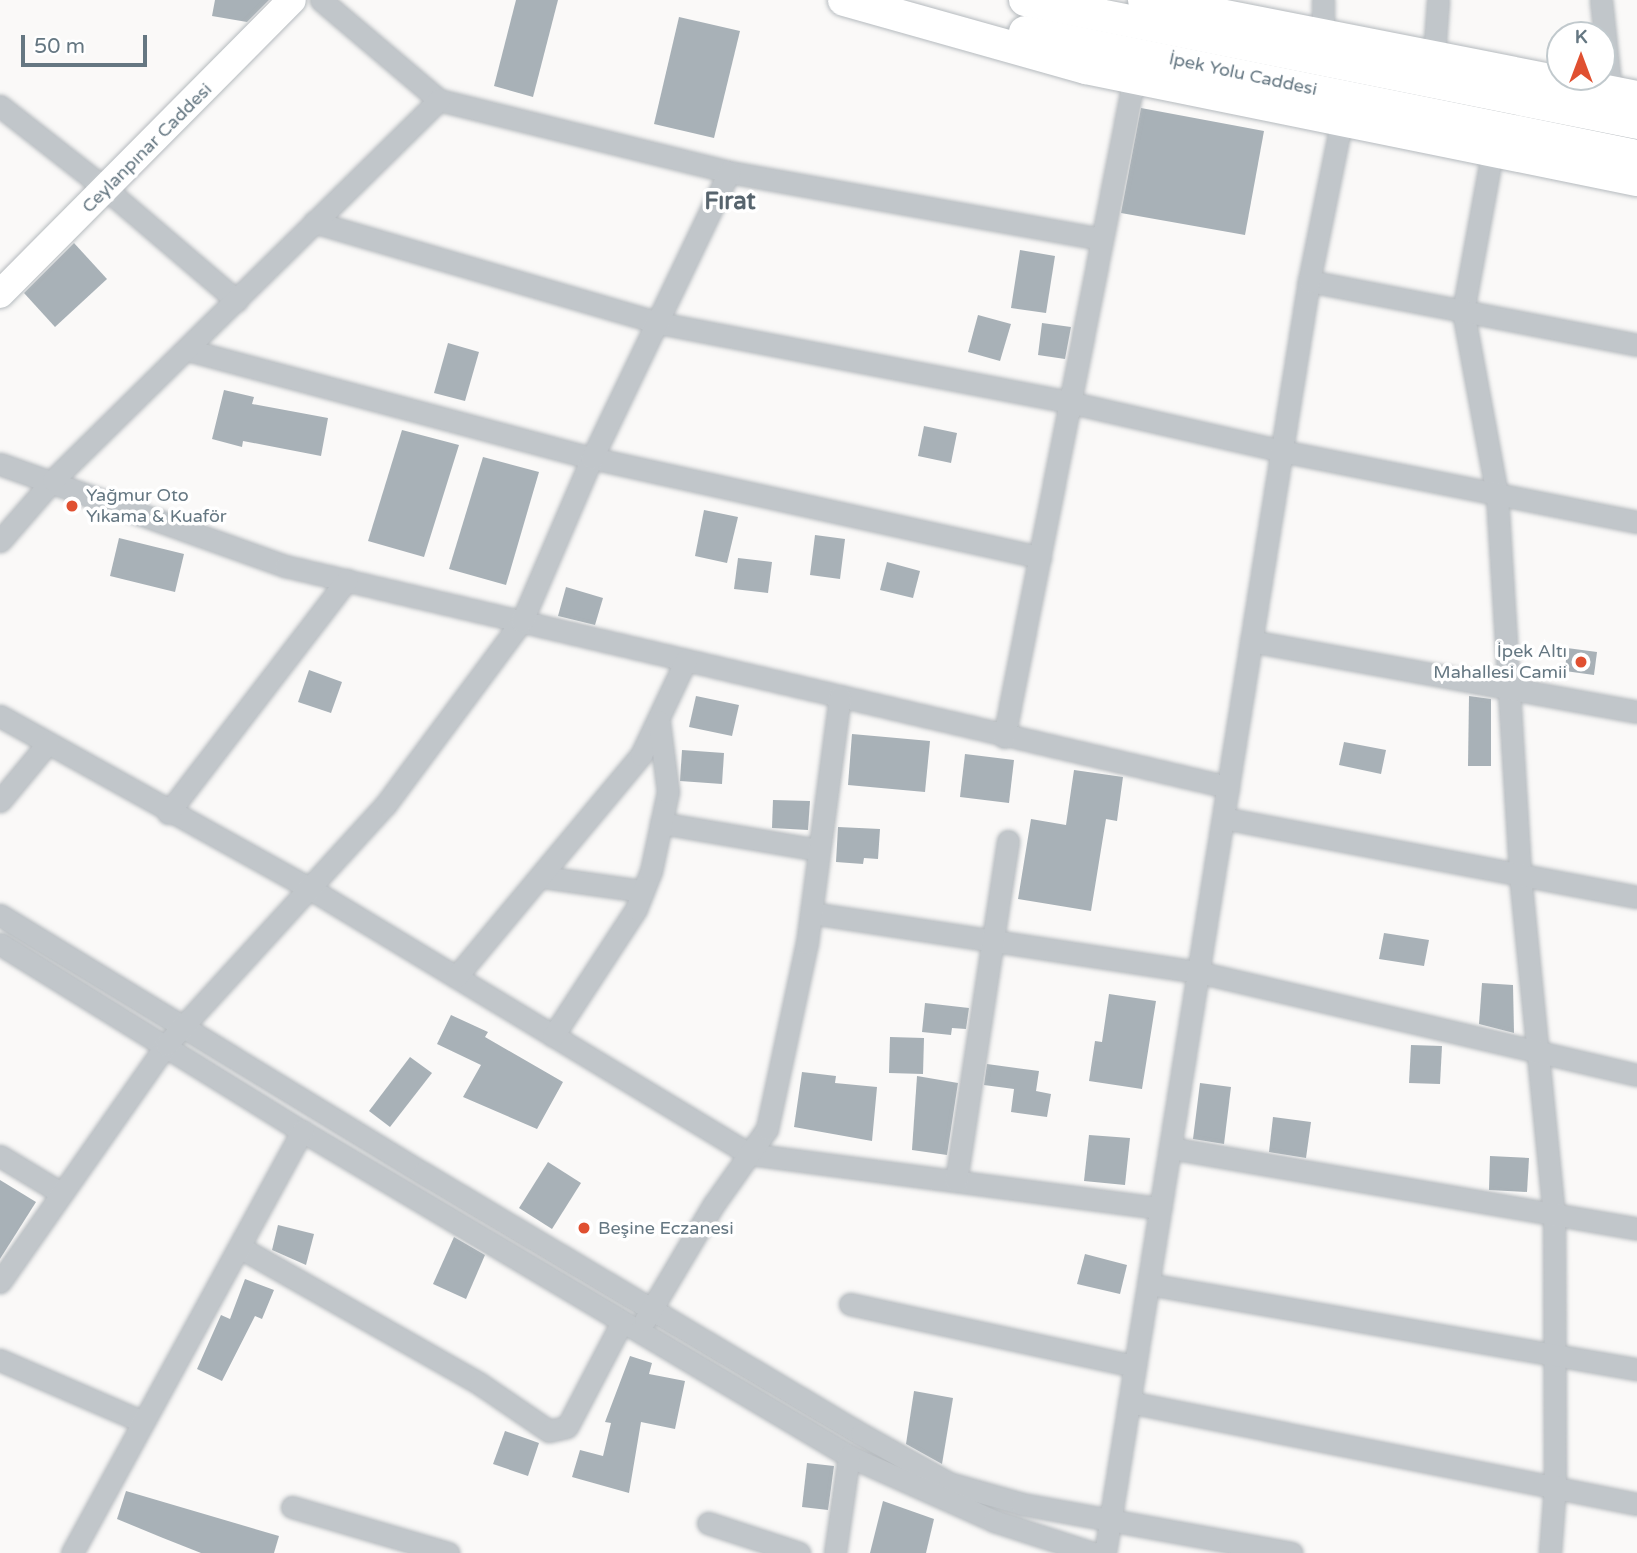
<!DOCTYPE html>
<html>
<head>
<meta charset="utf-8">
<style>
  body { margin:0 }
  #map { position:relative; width:1637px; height:1553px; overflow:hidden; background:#faf9f8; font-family:"Varela Round",sans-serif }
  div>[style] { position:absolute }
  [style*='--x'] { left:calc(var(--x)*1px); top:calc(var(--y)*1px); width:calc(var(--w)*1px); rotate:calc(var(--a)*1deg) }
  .building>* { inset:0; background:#a8b1b7 }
  .roads { filter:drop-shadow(0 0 2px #b5babe) drop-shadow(0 0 2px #b5babe) }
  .minor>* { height:21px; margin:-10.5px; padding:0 10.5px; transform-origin:10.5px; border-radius:10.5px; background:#c1c6ca }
  .major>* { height:28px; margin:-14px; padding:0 14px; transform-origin:14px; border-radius:14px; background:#fff }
  .highway>* { height:32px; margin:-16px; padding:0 16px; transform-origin:16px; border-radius:16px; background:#fff }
  .dots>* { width:19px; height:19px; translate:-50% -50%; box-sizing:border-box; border:4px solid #fff; border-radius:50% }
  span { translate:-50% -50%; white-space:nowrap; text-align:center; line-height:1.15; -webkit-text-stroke:7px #fff; paint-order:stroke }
  .street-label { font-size:18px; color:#657782 }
  .poi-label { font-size:18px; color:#657782 }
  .left { translate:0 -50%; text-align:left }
  .right { translate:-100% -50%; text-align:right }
  .district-label { font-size:24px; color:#57646d; font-weight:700 }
  .north { position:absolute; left:1546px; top:21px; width:70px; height:70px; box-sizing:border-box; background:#fff; border:2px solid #c1c9cd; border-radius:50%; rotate:0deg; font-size:19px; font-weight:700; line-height:28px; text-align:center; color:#657782 }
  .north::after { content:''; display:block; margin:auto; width:24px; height:32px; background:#e05031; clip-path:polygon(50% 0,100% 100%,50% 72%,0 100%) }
  .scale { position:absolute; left:21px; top:35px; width:126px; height:32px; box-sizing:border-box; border:4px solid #657782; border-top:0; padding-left:9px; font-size:21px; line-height:24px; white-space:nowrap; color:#657782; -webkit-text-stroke:5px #fff; paint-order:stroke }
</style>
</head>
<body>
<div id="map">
  <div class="building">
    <i style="clip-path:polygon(215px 0,269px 0,247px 22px,212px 16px)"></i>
    <i style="clip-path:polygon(516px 0,558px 0,533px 97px,494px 86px)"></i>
    <i style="clip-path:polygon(679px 17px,740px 31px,714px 138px,654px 124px)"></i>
    <i style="clip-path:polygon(1141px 108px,1264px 131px,1245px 235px,1121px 213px)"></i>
    <i style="clip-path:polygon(74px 243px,107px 279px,55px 327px,24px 293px)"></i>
    <i style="clip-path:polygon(1020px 250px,1055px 256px,1046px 313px,1011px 308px)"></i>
    <i style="clip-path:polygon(978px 315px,1011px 324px,1000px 361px,968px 352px)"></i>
    <i style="clip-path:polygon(1042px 323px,1071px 327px,1065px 359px,1038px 355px)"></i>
    <i style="clip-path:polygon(448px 343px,479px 352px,465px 401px,434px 393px)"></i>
    <i style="clip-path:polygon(224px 390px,254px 397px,252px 404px,328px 418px,321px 456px,243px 441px,242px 447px,212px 439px)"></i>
    <i style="clip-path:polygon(924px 426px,957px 433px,951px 463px,918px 456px)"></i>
    <i style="clip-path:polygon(402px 430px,459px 445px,424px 557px,368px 541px)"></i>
    <i style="clip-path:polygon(483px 457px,539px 472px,506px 585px,449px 569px)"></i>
    <i style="clip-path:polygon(704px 510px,738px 517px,727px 563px,695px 556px)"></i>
    <i style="clip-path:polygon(815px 535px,845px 539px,840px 579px,810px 575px)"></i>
    <i style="clip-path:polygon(119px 538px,184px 554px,175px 592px,110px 576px)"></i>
    <i style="clip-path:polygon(738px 558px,772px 562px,768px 593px,734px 589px)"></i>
    <i style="clip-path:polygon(887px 562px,920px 571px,913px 598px,880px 590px)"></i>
    <i style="clip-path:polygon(566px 587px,603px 598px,595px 625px,558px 616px)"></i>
    <i style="clip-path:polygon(1567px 648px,1597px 652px,1594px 675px,1565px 671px)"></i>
    <i style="clip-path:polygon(309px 670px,342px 682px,331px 713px,298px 702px)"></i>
    <i style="clip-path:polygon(696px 696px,739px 705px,732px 736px,689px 727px)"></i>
    <i style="clip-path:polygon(1469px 696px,1491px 699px,1491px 766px,1468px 766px)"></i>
    <i style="clip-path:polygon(852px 734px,930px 741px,925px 792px,848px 785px)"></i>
    <i style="clip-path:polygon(1344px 742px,1386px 750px,1381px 774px,1339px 765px)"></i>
    <i style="clip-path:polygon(682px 750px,724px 753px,722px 784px,680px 781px)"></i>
    <i style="clip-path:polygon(965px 754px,1014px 760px,1009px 803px,960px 797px)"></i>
    <i style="clip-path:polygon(1074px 770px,1123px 777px,1117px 821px,1106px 819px,1091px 911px,1018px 899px,1031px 819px,1066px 825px)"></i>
    <i style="clip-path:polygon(773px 800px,810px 801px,808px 830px,772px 828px)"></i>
    <i style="clip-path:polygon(838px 827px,880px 829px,878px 859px,864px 858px,863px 864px,836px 862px)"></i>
    <i style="clip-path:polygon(1384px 933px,1429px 940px,1424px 966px,1379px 959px)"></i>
    <i style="clip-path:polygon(1482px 983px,1513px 985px,1514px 1033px,1479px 1024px)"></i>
    <i style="clip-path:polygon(1109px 994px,1156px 1001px,1142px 1089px,1089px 1081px,1095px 1041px,1102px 1042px)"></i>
    <i style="clip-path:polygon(925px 1003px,969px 1008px,966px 1029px,952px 1028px,951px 1035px,922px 1032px)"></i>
    <i style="clip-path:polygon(451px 1015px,488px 1032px,485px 1037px,563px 1082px,537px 1129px,463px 1097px,481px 1065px,437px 1044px)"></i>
    <i style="clip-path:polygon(890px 1037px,924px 1038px,923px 1074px,889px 1073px)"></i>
    <i style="clip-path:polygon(1411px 1045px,1442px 1046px,1440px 1084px,1409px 1083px)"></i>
    <i style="clip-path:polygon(410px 1057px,432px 1073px,390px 1127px,369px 1111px)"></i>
    <i style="clip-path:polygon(987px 1064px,1039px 1071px,1036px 1091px,1051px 1094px,1047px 1117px,1011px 1112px,1014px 1089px,984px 1085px)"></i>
    <i style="clip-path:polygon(802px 1072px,836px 1076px,835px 1083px,877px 1087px,872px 1141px,794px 1127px)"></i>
    <i style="clip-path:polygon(917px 1076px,958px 1083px,947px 1155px,912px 1150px)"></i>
    <i style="clip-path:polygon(1200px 1083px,1231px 1087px,1224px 1144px,1193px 1139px)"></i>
    <i style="clip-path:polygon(1273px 1117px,1311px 1122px,1306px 1158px,1269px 1152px)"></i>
    <i style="clip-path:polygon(1089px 1135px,1130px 1138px,1125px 1185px,1084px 1181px)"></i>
    <i style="clip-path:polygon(1490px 1156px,1529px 1158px,1527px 1192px,1489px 1190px)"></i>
    <i style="clip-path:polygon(548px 1162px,581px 1183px,552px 1229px,519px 1208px)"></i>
    <i style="clip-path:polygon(0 1180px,36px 1202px,0 1259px)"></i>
    <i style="clip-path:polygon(278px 1225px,314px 1234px,306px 1265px,272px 1250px)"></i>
    <i style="clip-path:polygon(454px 1237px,485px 1255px,466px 1299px,433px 1284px)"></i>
    <i style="clip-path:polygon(1085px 1254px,1127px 1265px,1120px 1294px,1077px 1284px)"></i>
    <i style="clip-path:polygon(245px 1279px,274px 1290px,262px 1319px,255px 1316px,222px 1381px,197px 1369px,221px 1315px,230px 1319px)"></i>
    <i style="clip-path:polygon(630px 1356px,652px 1363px,649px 1374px,685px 1381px,675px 1429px,641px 1422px,629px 1493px,572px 1477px,580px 1450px,603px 1456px,611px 1423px,605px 1422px)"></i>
    <i style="clip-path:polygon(914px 1391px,953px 1398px,942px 1464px,906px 1444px)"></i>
    <i style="clip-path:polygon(505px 1431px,539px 1443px,528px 1476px,493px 1464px)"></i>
    <i style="clip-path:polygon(807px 1463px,834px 1466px,828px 1510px,802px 1507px)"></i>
    <i style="clip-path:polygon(126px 1491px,279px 1536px,274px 1553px,201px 1553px,163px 1538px,117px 1519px)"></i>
    <i style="clip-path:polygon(883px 1501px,934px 1519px,926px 1553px,870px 1553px)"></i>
  </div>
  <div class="roads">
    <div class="minor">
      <i style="--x:321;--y:0;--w:155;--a:40.3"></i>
      <i style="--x:439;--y:100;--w:299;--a:13.9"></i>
      <i style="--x:729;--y:172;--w:377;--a:10.2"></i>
      <i style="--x:1601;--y:0;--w:93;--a:83.8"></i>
      <i style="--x:1323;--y:34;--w:34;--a:-90"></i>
      <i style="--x:1434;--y:55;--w:55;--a:-85.8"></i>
      <i style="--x:0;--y:106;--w:135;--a:38.1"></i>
      <i style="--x:106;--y:189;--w:172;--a:40.5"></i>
      <i style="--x:1489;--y:170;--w:143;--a:100.4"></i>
      <i style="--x:1463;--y:311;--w:187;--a:79.5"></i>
      <i style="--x:1497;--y:495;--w:381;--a:86.5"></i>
      <i style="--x:1520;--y:875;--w:341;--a:84.3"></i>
      <i style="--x:1554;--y:1214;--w:272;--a:89.8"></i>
      <i style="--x:1555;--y:1486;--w:67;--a:94.3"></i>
      <i style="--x:314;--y:222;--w:359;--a:16.3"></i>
      <i style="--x:659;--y:323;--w:422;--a:10.9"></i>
      <i style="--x:1073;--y:403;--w:214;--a:12.9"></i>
      <i style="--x:1282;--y:451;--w:362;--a:11.3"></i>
      <i style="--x:1309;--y:281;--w:334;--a:11"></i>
      <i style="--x:188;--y:350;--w:418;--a:15"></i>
      <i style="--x:592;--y:458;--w:459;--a:12.5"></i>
      <i style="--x:0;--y:464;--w:303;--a:19.7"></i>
      <i style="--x:285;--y:566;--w:969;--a:13.19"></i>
      <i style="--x:0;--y:541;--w:81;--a:-49"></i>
      <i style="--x:53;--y:480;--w:542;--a:-44.55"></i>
      <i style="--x:1251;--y:641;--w:392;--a:10.4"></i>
      <i style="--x:0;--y:716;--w:354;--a:29.1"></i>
      <i style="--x:309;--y:888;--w:514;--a:31.15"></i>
      <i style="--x:749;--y:1154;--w:415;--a:7.5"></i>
      <i style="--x:1004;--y:737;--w:672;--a:-78.84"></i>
      <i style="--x:0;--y:801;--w:75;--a:-50.4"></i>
      <i style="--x:168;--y:813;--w:294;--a:-52.5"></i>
      <i style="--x:1223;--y:818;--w:421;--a:10.8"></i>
      <i style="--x:661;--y:823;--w:160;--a:9.7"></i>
      <i style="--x:543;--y:877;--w:101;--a:8"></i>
      <i style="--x:811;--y:913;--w:391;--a:8.7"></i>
      <i style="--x:1198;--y:972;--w:451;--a:13.2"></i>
      <i style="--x:0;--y:915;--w:495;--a:31.4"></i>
      <i style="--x:423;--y:1173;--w:510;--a:30.79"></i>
      <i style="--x:861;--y:1434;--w:101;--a:29.1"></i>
      <i style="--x:949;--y:1483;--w:76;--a:16"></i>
      <i style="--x:1022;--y:1504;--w:274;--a:10.3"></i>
      <i style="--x:0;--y:944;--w:355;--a:31.8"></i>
      <i style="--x:302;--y:1131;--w:636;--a:30.72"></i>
      <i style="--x:849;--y:1456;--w:159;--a:24.1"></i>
      <i style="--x:994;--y:1521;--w:104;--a:17.9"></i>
      <i style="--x:456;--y:977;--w:289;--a:-50.2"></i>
      <i style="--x:641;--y:755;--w:105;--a:-64.7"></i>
      <i style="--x:553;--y:1036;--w:152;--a:-56.8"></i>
      <i style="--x:636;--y:909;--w:41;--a:-68.5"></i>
      <i style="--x:651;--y:871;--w:81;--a:-77.9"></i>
      <i style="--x:668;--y:792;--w:71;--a:-97.3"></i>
      <i style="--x:1170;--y:1148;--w:474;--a:9.8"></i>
      <i style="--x:0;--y:1156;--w:71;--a:31.2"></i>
      <i style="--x:956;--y:1181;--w:344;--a:-81.3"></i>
      <i style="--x:241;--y:1248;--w:275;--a:29.6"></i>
      <i style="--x:480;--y:1384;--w:83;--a:34.3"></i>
      <i style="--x:549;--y:1431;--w:18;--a:-13"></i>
      <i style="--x:567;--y:1427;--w:119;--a:-62.4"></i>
      <i style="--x:0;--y:1282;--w:289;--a:-55"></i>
      <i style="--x:166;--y:1045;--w:326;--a:-47.6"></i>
      <i style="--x:386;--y:804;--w:228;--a:-53.4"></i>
      <i style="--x:522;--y:621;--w:177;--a:-66.8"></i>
      <i style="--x:592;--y:458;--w:317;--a:-64.4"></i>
      <i style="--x:1148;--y:1284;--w:496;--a:9.9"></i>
      <i style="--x:850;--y:1304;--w:292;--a:12.3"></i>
      <i style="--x:645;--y:1320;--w:135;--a:-59.3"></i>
      <i style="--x:714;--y:1204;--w:92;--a:-54.8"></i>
      <i style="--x:767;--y:1129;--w:190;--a:-77.9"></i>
      <i style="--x:807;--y:943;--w:249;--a:-82.4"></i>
      <i style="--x:0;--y:1360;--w:154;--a:23.4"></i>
      <i style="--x:1129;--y:1402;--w:518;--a:11.35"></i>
      <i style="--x:292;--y:1507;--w:163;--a:16.4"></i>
      <i style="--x:708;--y:1523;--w:96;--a:18.2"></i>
      <i style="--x:72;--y:1553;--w:481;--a:-61.4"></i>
      <i style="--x:835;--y:1553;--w:98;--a:-81.8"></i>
      <i style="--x:1105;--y:1553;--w:1288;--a:-80.89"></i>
      <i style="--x:1309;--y:281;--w:150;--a:-78.5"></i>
    </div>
    <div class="major">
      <i style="--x:0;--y:294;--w:414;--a:-45.2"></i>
    </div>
    <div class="highway">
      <i style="--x:844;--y:0;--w:251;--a:15.7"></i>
      <i style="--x:1086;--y:68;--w:562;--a:11.49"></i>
      <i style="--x:1025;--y:0;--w:624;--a:11.36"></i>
      <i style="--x:1144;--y:0;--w:502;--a:11.13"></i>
      <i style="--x:1025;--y:32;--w:624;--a:11.45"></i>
    </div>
  </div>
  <div class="dots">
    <i style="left:72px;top:506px;background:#e05031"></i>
    <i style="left:1581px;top:662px;background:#e05031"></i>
    <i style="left:584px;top:1228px;background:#e05031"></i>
  </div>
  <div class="street-label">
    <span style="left:1243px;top:74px;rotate:12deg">İpek Yolu Caddesi</span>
    <span style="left:147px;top:148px;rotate:-45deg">Ceylanpınar Caddesi</span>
  </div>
  <div class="poi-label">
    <span class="left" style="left:86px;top:506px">Yağmur Oto<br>Yıkama &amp; Kuaför</span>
    <span class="right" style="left:1567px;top:662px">İpek Altı<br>Mahallesi Camii</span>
    <span class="left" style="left:598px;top:1228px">Beşine Eczanesi</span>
  </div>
  <div class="district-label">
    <span style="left:730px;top:202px">Fırat</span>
  </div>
  <div class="north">K</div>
  <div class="scale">50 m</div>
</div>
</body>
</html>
